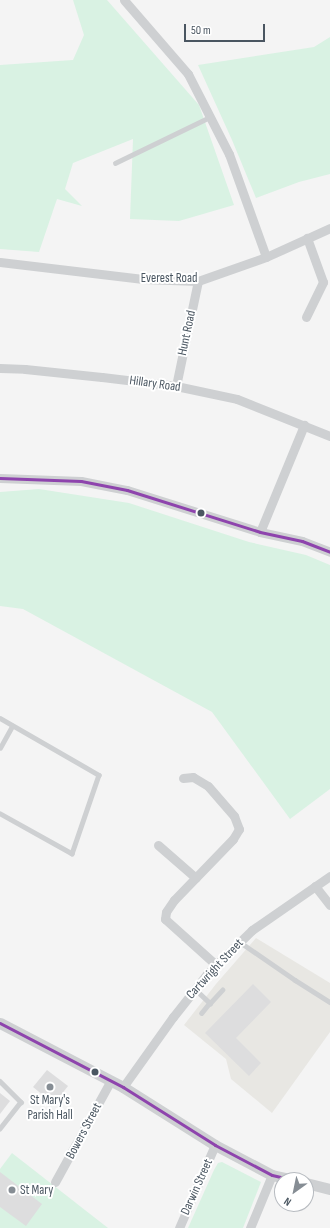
<!DOCTYPE html>
<html>
<head>
<meta charset="utf-8">
<style>
  body { margin:0 }
  #map { position:relative; width:330px; height:1228px; overflow:hidden; background:#f4f4f4; font-family:"Sofia Sans Condensed",sans-serif }
  div>[style] { position:absolute }
  [style*='--x'] { left:calc(var(--x)*1px); top:calc(var(--y)*1px); width:calc(var(--w)*1px); rotate:calc(var(--a)*1deg) }
  .commercial>* { inset:0; background:#e8e7e3 }
  .green>* { inset:0; background:#d9f2e3 }
  .building>* { inset:0; background:#ddddde }
  .service>* { height:4.5px; margin:-2.25px; padding:0 2.25px; transform-origin:2.25px; border-radius:2.25px; background:#ced0d2 }
  .minor>* { height:9px; margin:-4.5px; padding:0 4.5px; transform-origin:4.5px; border-radius:4.5px; background:#ced0d2 }
  .tertiary>* { height:11px; margin:-5.5px; padding:0 5.5px; transform-origin:5.5px; border-radius:5.5px; background:#ced0d2 }
  .bus-1>* { height:3px; margin:-1.5px; padding:0 1.5px; transform-origin:1.5px; border-radius:1.5px; background:#8e44ad }
  .dots>* { width:11px; height:11px; translate:-50% -50%; box-sizing:border-box; border:2px solid #fff; border-radius:50% }
  span { translate:-50% -50%; white-space:nowrap; text-align:center; line-height:1.15; -webkit-text-stroke:4px #fff; paint-order:stroke }
  .street-label { font-size:13px; color:#4a5661 }
  .poi-label { font-size:13px; color:#4a5661 }
  .left { translate:0 -50%; text-align:left }
  .north { position:absolute; left:274px; top:1172px; width:40px; height:40px; box-sizing:border-box; background:#fff; border:1px solid #b7bbc0; border-radius:50%; rotate:213deg; font-size:11px; font-weight:700; line-height:16px; text-align:center; color:#4a5661 }
  .north::after { content:''; display:block; margin:auto; width:14px; height:18px; background:#868d94; clip-path:polygon(50% 0,100% 100%,50% 72%,0 100%) }
  .scale { position:absolute; left:184px; top:24px; width:81px; height:18px; box-sizing:border-box; border:2px solid #4a5661; border-top:0; padding-left:5px; font-size:12px; line-height:14px; white-space:nowrap; color:#4a5661; -webkit-text-stroke:3px #fff; paint-order:stroke }
</style>
</head>
<body>
<div id="map">
  <div class="commercial">
    <i style="clip-path:polygon(256px 938px,330px 983px,330px 1032px,272px 1113px,231px 1079px,226px 1059px,184px 1025px,216px 984px)"></i>
  </div>
  <div class="green">
    <i style="clip-path:polygon(73px 0,107px 0,199px 105px,234px 205px,179px 221px,130px 219px,133px 139px,73px 163px,65px 189px,82px 206px,57px 199px,39px 252px,0 249px,0 65px,73px 60px,84px 35px)"></i>
    <i style="clip-path:polygon(330px 37px,330px 174px,299px 182px,256px 198px,232px 140px,198px 65px,314px 47px)"></i>
    <i style="clip-path:polygon(39px 489px,129px 503px,249px 542px,306px 555px,330px 565px,330px 789px,290px 819px,212px 712px,23px 609px,0 606px,0 492px)"></i>
    <i style="clip-path:polygon(12px 1153px,108px 1228px,0 1228px,0 1169px)"></i>
    <i style="clip-path:polygon(222px 1162px,261px 1182px,243px 1228px,188px 1228px,214px 1170px,218px 1163px)"></i>
  </div>
  <div class="building">
    <i style="clip-path:polygon(253px 984px,271px 1002px,236px 1038px,261px 1063px,249px 1076px,205px 1033px)"></i>
    <i style="clip-path:polygon(47px 1070px,68px 1086px,54px 1104px,33px 1087px)"></i>
    <i style="clip-path:polygon(0 1093px,10px 1101px,0 1114px)"></i>
    <i style="clip-path:polygon(0 1172px,42px 1204px,26px 1226px,0 1207px)"></i>
  </div>
  <div class="service">
    <i style="--x:115;--y:163;--w:106;--a:-25.8"></i>
    <i style="--x:0;--y:718;--w:114;--a:29.9"></i>
    <i style="--x:99;--y:775;--w:83;--a:108.9"></i>
    <i style="--x:72;--y:854;--w:82;--a:-150.9"></i>
    <i style="--x:0;--y:748;--w:25;--a:-61"></i>
    <i style="--x:240;--y:942;--w:67;--a:34.6"></i>
    <i style="--x:295;--y:980;--w:41;--a:32.2"></i>
    <i style="--x:195;--y:989;--w:21;--a:43"></i>
    <i style="--x:210;--y:1003;--w:13;--a:129"></i>
    <i style="--x:210;--y:1003;--w:18;--a:-47"></i>
    <i style="--x:0;--y:1081;--w:30;--a:45"></i>
    <i style="--x:21;--y:1102;--w:34;--a:128"></i>
  </div>
  <div class="minor">
    <i style="--x:124;--y:0;--w:98;--a:49.1"></i>
    <i style="--x:188;--y:74;--w:90;--a:62.9"></i>
    <i style="--x:229;--y:154;--w:109;--a:70.2"></i>
    <i style="--x:0;--y:262;--w:144;--a:6.8"></i>
    <i style="--x:143;--y:279;--w:55;--a:2.1"></i>
    <i style="--x:198;--y:281;--w:72;--a:-19.4"></i>
    <i style="--x:266;--y:257;--w:70;--a:-24.4"></i>
    <i style="--x:306;--y:317;--w:39;--a:-64"></i>
    <i style="--x:323;--y:282;--w:47;--a:-110"></i>
    <i style="--x:0;--y:368;--w:25;--a:2"></i>
    <i style="--x:25;--y:369;--w:77;--a:5.9"></i>
    <i style="--x:102;--y:377;--w:75;--a:6.9"></i>
    <i style="--x:176;--y:386;--w:62;--a:12"></i>
    <i style="--x:237;--y:399;--w:100;--a:21.7"></i>
    <i style="--x:176;--y:386;--w:107;--a:-78.2"></i>
    <i style="--x:0;--y:478;--w:81;--a:2.1"></i>
    <i style="--x:81;--y:481;--w:47;--a:11.1"></i>
    <i style="--x:127;--y:490;--w:139;--a:17.5"></i>
    <i style="--x:260;--y:532;--w:43;--a:12.1"></i>
    <i style="--x:302;--y:541;--w:30;--a:21"></i>
    <i style="--x:260;--y:532;--w:116;--a:-67.6"></i>
    <i style="--x:183;--y:778;--w:10;--a:-6"></i>
    <i style="--x:193;--y:777;--w:17;--a:31"></i>
    <i style="--x:208;--y:786;--w:40;--a:49"></i>
    <i style="--x:234;--y:816;--w:14;--a:69"></i>
    <i style="--x:239;--y:829;--w:12;--a:121"></i>
    <i style="--x:233;--y:839;--w:85;--a:134"></i>
    <i style="--x:174;--y:900;--w:14;--a:124"></i>
    <i style="--x:166;--y:912;--w:7;--a:98"></i>
    <i style="--x:165;--y:919;--w:69;--a:42"></i>
    <i style="--x:158;--y:845;--w:50;--a:41"></i>
    <i style="--x:315;--y:886;--w:24;--a:52"></i>
    <i style="--x:123;--y:1087;--w:86;--a:-54.5"></i>
    <i style="--x:173;--y:1017;--w:55;--a:-51.7"></i>
    <i style="--x:207;--y:974;--w:63;--a:-44.4"></i>
    <i style="--x:252;--y:930;--w:95;--a:-34.7"></i>
    <i style="--x:55;--y:1182;--w:116;--a:-61.2"></i>
    <i style="--x:179;--y:1228;--w:90;--a:-66.6"></i>
    <i style="--x:250;--y:1228;--w:57;--a:-67.5"></i>
  </div>
  <div class="tertiary">
    <i style="--x:0;--y:1023;--w:139;--a:27.5"></i>
    <i style="--x:123;--y:1087;--w:109;--a:32.2"></i>
    <i style="--x:215;--y:1145;--w:64;--a:27.8"></i>
    <i style="--x:272;--y:1175;--w:22;--a:13"></i>
    <i style="--x:306;--y:1183;--w:25;--a:14"></i>
  </div>
  <div class="bus-1">
    <i style="--x:0;--y:478;--w:81;--a:2.1"></i>
    <i style="--x:81;--y:481;--w:47;--a:11.1"></i>
    <i style="--x:127;--y:490;--w:139;--a:17.5"></i>
    <i style="--x:260;--y:532;--w:43;--a:12.1"></i>
    <i style="--x:302;--y:541;--w:30;--a:21"></i>
    <i style="--x:0;--y:1023;--w:139;--a:27.5"></i>
    <i style="--x:123;--y:1087;--w:109;--a:32.2"></i>
    <i style="--x:215;--y:1145;--w:64;--a:27.8"></i>
    <i style="--x:272;--y:1175;--w:22;--a:13"></i>
  </div>
  <div class="dots">
    <i style="left:201px;top:513px;background:#4a5661"></i>
    <i style="left:95px;top:1072px;background:#4a5661"></i>
    <i style="left:50px;top:1087px;background:#868d94"></i>
    <i style="left:12px;top:1190px;background:#868d94"></i>
  </div>
  <div class="street-label">
    <span style="left:169px;top:278px">Everest Road</span>
    <span style="left:187px;top:333px;rotate:-78deg">Hunt Road</span>
    <span style="left:155px;top:384px;rotate:8deg">Hillary Road</span>
    <span style="left:215px;top:969px;rotate:-47deg">Cartwright Street</span>
    <span style="left:84px;top:1131px;rotate:-62deg">Bowers Street</span>
    <span style="left:197px;top:1187px;rotate:-66deg">Darwin Street</span>
  </div>
  <div class="poi-label">
    <span style="left:50px;top:1108px">St Mary's<br>Parish Hall</span>
    <span class="left" style="left:20px;top:1190px">St Mary</span>
  </div>
  <div class="north">N</div>
  <div class="scale">50 m</div>
</div>
</body>
</html>
